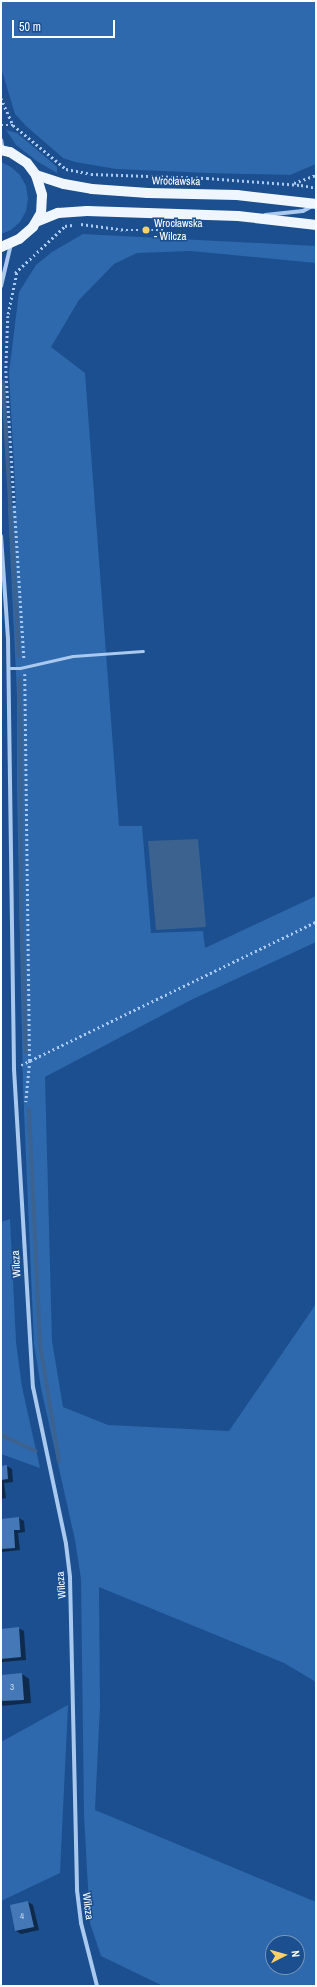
<!DOCTYPE html>
<html>
<head>
<meta charset="utf-8">
<style>
  body { margin:0 }
  #map { position:relative; width:317px; height:1987px; overflow:hidden; background:#1b4f8f; font-family:"Archivo Narrow",sans-serif }
  div>[style] { position:absolute }
  [style*='--x'] { left:calc(var(--x)*1px); top:calc(var(--y)*1px); width:calc(var(--w)*1px); rotate:calc(var(--a)*1deg) }
  .green>* { inset:0; background:#2e69ad }
  .water>* { inset:0; background:#3c6290 }
  .shadow>* { inset:0; background:#0007 }
  .stream>* { height:4px; margin:-2px; padding:0 2px; transform-origin:2px; border-radius:2px; background:#3c6290 }
  .building>* { inset:0; background:#4478b7 }
  .path>* { height:2.5px; margin-top:-1.25px; transform-origin:0; background:repeating-linear-gradient(90deg,#a9c9ee 0 2px,transparent 0 5px) }
  .lane>* { height:3px; margin:-1.5px; padding:0 1.5px; transform-origin:1.5px; border-radius:1.5px; background:#a9c9ee }
  .street>* { height:4px; margin:-2px; padding:0 2px; transform-origin:2px; border-radius:2px; background:#a9c9ee }
  .primary>* { height:10px; margin:-5px; padding:0 5px; transform-origin:5px; border-radius:5px; background:#f0f6ff }
  .dots>* { width:11px; height:11px; translate:-50% -50%; box-sizing:border-box; border:2px solid #1b4f8f; border-radius:50% }
  span { translate:-50% -50%; white-space:nowrap; text-align:center; line-height:1.15; -webkit-text-stroke:3px #1b4f8f; paint-order:stroke }
  .number-label { font-size:9px; color:#d0dded }
  .number-label span { -webkit-text-stroke-width:0 }
  .street-label { font-size:11px; color:#fff }
  .poi-label { font-size:11px; color:#fff }
  .left { translate:0 -50%; text-align:left }
  .frame { position:absolute; inset:0; border:2px solid #fff; pointer-events:none }
  .north { position:absolute; left:265px; top:1935px; width:40px; height:40px; box-sizing:border-box; background:#1b4f8f; border:1px solid #7695bc; border-radius:50%; rotate:84deg; font-size:11px; font-weight:700; line-height:16px; text-align:center; color:#fff }
  .north::after { content:''; display:block; margin:auto; width:14px; height:18px; background:#ffd166; clip-path:polygon(50% 0,100% 100%,50% 72%,0 100%) }
  .scale { position:absolute; left:12px; top:20px; width:103px; height:18px; box-sizing:border-box; border:2px solid #fff; border-top:0; padding-left:5px; font-size:12px; line-height:14px; white-space:nowrap; color:#fff; -webkit-text-stroke:3px #1b4f8f; paint-order:stroke }
</style>
</head>
<body>
<div id="map">
  <div class="green">
    <i style="clip-path:polygon(1px 1px,316px 1px,316px 164px,290px 175px,208px 173px,116px 169px,75px 162px,63px 158px,26px 126px,15px 114px,2px 71px)"></i>
    <i style="clip-path:polygon(6px 130px,17px 133px,42px 154px,57px 167px,57px 173px,38px 162px,16px 145px)"></i>
    <i style="clip-path:polygon(1px 162px,11px 167px,20px 175px,26px 186px,28px 199px,26px 211px,20px 222px,11px 230px,1px 234px)"></i>
    <i style="clip-path:polygon(evenodd,83px 234px,316px 246px,316px 263px,191px 251px,137px 253px,114px 264px,79px 300px,51px 347px,85px 373px,119px 826px,142px 826px,151px 933px,203px 931px,205px 948px,316px 896px,316px 942px,191px 1000px,45px 1077px,52px 1341px,63px 1407px,108px 1425px,229px 1431px,316px 1304px,316px 1682px,284px 1663px,99px 1587px,100px 1706px,95px 1810px,316px 1902px,316px 1986px,163px 1986px,101px 1956px,90px 1923px,84px 1815px,81px 1579px,75px 1540px,41px 1388px,34px 1344px,23px 1087px,17px 789px,17px 695px,8px 508px,16px 504px,9px 373px,19px 292px,36px 265px,52px 252px,83px 234px,273px 1943px,297px 1943px,297px 1967px,273px 1967px,273px 1943px)"></i>
    <i style="clip-path:polygon(10px 1219px,16px 1342px,22px 1387px,40px 1468px,1px 1454px,1px 1222px)"></i>
    <i style="clip-path:polygon(68px 1705px,60px 1873px,1px 1901px,1px 1742px)"></i>
  </div>
  <div class="water">
    <i style="clip-path:polygon(198px 839px,206px 927px,156px 930px,148px 841px)"></i>
  </div>
  <div class="shadow">
    <i style="clip-path:polygon(7px 1466px,12px 1469px,13px 1482px,4px 1483px,6px 1498px,1px 1499px,1px 1467px)"></i>
    <i style="clip-path:polygon(19px 1518px,24px 1521px,25px 1532px,18px 1533px,20px 1550px,2px 1552px,1px 1520px)"></i>
    <i style="clip-path:polygon(18px 1628px,24px 1631px,26px 1660px,2px 1662px,1px 1630px)"></i>
    <i style="clip-path:polygon(22px 1674px,29px 1679px,31px 1703px,1px 1706px,1px 1676px)"></i>
    <i style="clip-path:polygon(28px 1902px,33px 1905px,39px 1930px,21px 1934px,16px 1931px)"></i>
  </div>
  <div class="stream">
    <i style="--x:3;--y:382;--w:274;--a:86.7"></i>
    <i style="--x:20;--y:679;--w:227;--a:89.7"></i>
    <i style="--x:21;--y:906;--w:146;--a:88"></i>
    <i style="--x:29;--y:1110;--w:234;--a:87.3"></i>
    <i style="--x:40;--y:1344;--w:119;--a:80.8"></i>
    <i style="--x:1;--y:1435;--w:38;--a:25"></i>
  </div>
  <div class="building">
    <i style="clip-path:polygon(7px 1465px,8px 1479px,1px 1480px,1px 1466px)"></i>
    <i style="clip-path:polygon(19px 1517px,20px 1530px,14px 1530px,15px 1548px,1px 1549px,1px 1519px)"></i>
    <i style="clip-path:polygon(19px 1627px,21px 1657px,1px 1659px,1px 1629px)"></i>
    <i style="clip-path:polygon(22px 1673px,24px 1700px,1px 1701px,1px 1675px)"></i>
    <i style="clip-path:polygon(28px 1901px,34px 1927px,15px 1931px,10px 1905px)"></i>
  </div>
  <div class="path">
    <i style="--x:1;--y:98;--w:30;--a:66"></i>
    <i style="--x:1;--y:125;--w:12;--a:0"></i>
    <i style="--x:13;--y:125;--w:69;--a:39.7"></i>
    <i style="--x:66;--y:169;--w:25;--a:11"></i>
    <i style="--x:91;--y:174;--w:116;--a:2"></i>
    <i style="--x:207;--y:178;--w:94;--a:4.3"></i>
    <i style="--x:301;--y:185;--w:15;--a:11"></i>
    <i style="--x:294;--y:183;--w:23;--a:-20"></i>
    <i style="--x:81;--y:224;--w:45;--a:7.6"></i>
    <i style="--x:126;--y:230;--w:40;--a:0"></i>
    <i style="--x:15;--y:273;--w:69;--a:-43.2"></i>
    <i style="--x:65;--y:226;--w:7;--a:-8"></i>
    <i style="--x:17;--y:273;--w:44;--a:101.8"></i>
    <i style="--x:8;--y:316;--w:55;--a:92.1"></i>
    <i style="--x:6;--y:371;--w:289;--a:86.4"></i>
    <i style="--x:25;--y:674;--w:387;--a:89.3"></i>
    <i style="--x:30;--y:1061;--w:41;--a:95.6"></i>
    <i style="--x:21;--y:1065;--w:328;--a:-25.9"></i>
  </div>
  <div class="lane">
    <i style="--x:8;--y:668;--w:12;--a:0"></i>
    <i style="--x:20;--y:668;--w:54;--a:-12.8"></i>
    <i style="--x:73;--y:656;--w:70;--a:-4.1"></i>
  </div>
  <div class="street">
    <i style="--x:1;--y:140;--w:10;--a:79"></i>
    <i style="--x:265;--y:215;--w:38;--a:-6"></i>
    <i style="--x:303;--y:211;--w:10;--a:-29"></i>
    <i style="--x:1;--y:286;--w:43;--a:-76.6"></i>
    <i style="--x:1;--y:536;--w:102;--a:86.1"></i>
    <i style="--x:8;--y:638;--w:431;--a:89.2"></i>
    <i style="--x:14;--y:1069;--w:319;--a:86.6"></i>
    <i style="--x:33;--y:1387;--w:160;--a:78.1"></i>
    <i style="--x:66;--y:1544;--w:34;--a:83"></i>
    <i style="--x:70;--y:1578;--w:312;--a:88.7"></i>
    <i style="--x:77;--y:1890;--w:33;--a:83"></i>
    <i style="--x:81;--y:1923;--w:65;--a:75.7"></i>
  </div>
  <div class="primary">
    <i style="--x:1;--y:150;--w:9;--a:13"></i>
    <i style="--x:10;--y:152;--w:20;--a:33"></i>
    <i style="--x:27;--y:163;--w:15;--a:53"></i>
    <i style="--x:36;--y:175;--w:21;--a:73"></i>
    <i style="--x:42;--y:195;--w:18;--a:93"></i>
    <i style="--x:41;--y:213;--w:16;--a:120"></i>
    <i style="--x:33;--y:227;--w:18;--a:139"></i>
    <i style="--x:19;--y:239;--w:20;--a:156"></i>
    <i style="--x:36;--y:175;--w:29;--a:18"></i>
    <i style="--x:64;--y:184;--w:28;--a:10"></i>
    <i style="--x:92;--y:189;--w:56;--a:4.1"></i>
    <i style="--x:148;--y:193;--w:89;--a:1.3"></i>
    <i style="--x:237;--y:195;--w:80;--a:6.5"></i>
    <i style="--x:38;--y:221;--w:22;--a:-22"></i>
    <i style="--x:58;--y:213;--w:29;--a:-4"></i>
    <i style="--x:87;--y:211;--w:151;--a:1.9"></i>
    <i style="--x:238;--y:216;--w:79;--a:6.6"></i>
  </div>
  <div class="dots">
    <i style="left:146px;top:230px;background:#ffd166"></i>
  </div>
  <div class="number-label">
    <span style="left:12px;top:1687px">3</span>
    <span style="left:22px;top:1916px">4</span>
  </div>
  <div class="street-label">
    <span style="left:176px;top:181px;rotate:1deg">Wrocławska</span>
    <span style="left:16px;top:1264px;rotate:-94deg">Wilcza</span>
    <span style="left:61px;top:1585px;rotate:-95deg">Wilcza</span>
    <span style="left:88px;top:1906px;rotate:83deg">Wilcza</span>
  </div>
  <div class="poi-label">
    <span class="left" style="left:154px;top:230px">Wrocławska<br>- Wilcza</span>
  </div>
  <div class="frame"></div>
  <div class="north">N</div>
  <div class="scale">50 m</div>
</div>
</body>
</html>
